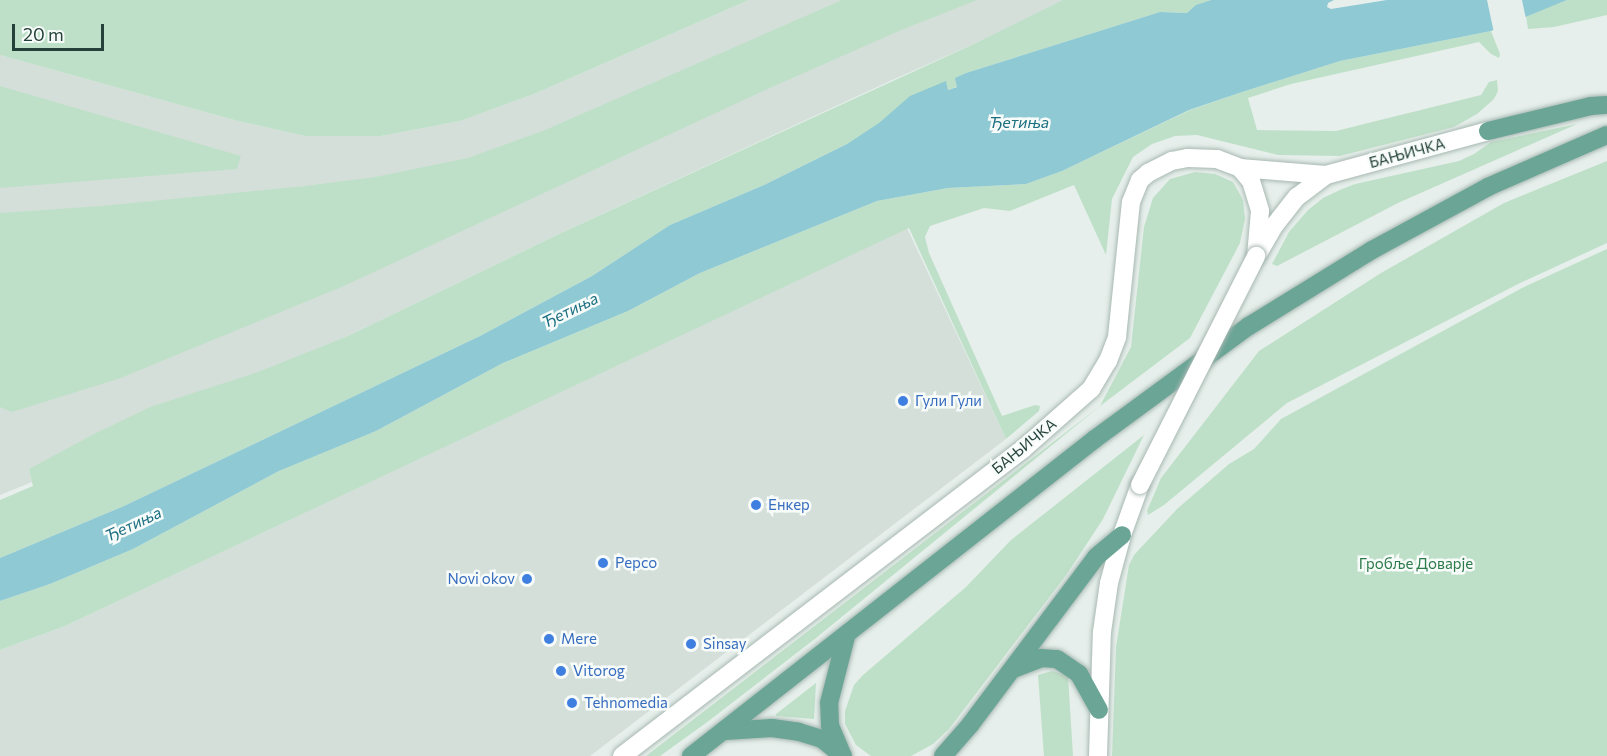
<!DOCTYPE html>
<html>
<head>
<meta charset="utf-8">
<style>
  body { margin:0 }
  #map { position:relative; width:1607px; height:756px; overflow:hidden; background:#e6efeb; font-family:Commissioner,sans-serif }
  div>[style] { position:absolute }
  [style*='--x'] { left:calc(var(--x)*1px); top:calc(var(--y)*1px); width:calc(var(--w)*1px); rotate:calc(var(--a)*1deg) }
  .built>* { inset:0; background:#d4dfda }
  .green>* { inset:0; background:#bfe0c8 }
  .water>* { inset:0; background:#8ec9d4 }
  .pier>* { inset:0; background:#e6efeb }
  .roads { filter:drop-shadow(0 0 2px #a8b8b2) drop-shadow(0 0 2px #a8b8b2) }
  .minor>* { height:18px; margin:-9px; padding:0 9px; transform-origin:9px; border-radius:9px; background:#fff }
  .major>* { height:18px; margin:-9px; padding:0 9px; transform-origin:9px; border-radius:9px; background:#6aa596 }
  .bridges { filter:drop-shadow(0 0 2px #a8b8b2) drop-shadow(0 0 2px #a8b8b2) }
  .minor-bridge>* { height:18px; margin:-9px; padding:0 9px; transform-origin:9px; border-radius:9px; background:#fff }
  .dots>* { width:16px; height:16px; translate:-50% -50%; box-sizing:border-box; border:3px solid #f7fbf9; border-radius:50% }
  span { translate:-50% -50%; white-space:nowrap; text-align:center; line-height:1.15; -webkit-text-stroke:5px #f7fbf9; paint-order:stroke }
  .street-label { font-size:15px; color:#24423a }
  .shop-label { font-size:15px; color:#366cbe }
  .left { translate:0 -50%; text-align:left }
  .right { translate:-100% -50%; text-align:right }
  .park-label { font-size:15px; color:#2d7a4b }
  .water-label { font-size:16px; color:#1c6f80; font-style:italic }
  .scale { position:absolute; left:12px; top:24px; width:92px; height:27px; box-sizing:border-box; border:3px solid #24423a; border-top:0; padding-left:8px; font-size:18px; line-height:21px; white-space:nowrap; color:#24423a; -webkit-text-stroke:4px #f7fbf9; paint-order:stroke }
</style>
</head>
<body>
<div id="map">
  <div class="built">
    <i style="clip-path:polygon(749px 0,1079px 0,1059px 6px,890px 81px,559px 234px,348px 336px,29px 469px,32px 482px,0 495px,0 55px,234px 120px,305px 136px,381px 136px,460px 121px,534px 94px)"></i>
    <i style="clip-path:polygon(907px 228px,1006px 439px,590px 756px,0 756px,0 650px,65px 626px)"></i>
  </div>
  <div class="green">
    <i style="clip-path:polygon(0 0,749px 0,534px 94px,460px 121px,381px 136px,305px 136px,234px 120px,0 55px)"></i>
    <i style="clip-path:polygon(842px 0,977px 0,899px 31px,763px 91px,344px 286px,118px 379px,12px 412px,0 407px,0 213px,101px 206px,305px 186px,375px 177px,468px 158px,545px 130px)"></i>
    <i style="clip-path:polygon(1063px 0,1211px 0,1197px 5px,1187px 13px,1160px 12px,966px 73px,956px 78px,958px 86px,948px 90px,946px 82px,847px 144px,764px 185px,670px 225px,592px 276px,480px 336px,124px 506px,0 558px,0 500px,33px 486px,29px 469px,92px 435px,150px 407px,258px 372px,348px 336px,559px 234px,976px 43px)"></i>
    <i style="clip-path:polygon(1567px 0,1607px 0,1607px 15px,1554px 27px,1528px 29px,1526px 16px)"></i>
    <i style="clip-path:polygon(1491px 31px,1500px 54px,1499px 58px,1491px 54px,1479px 42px,1291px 84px,1248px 98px,1257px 130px,1336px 131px,1481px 95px,1489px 82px,1497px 80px,1498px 91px,1494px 99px,1477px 114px,1454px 127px,1340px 156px,1278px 155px,1197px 135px,1175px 136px,1152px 144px,1133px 157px,1112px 199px,1106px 255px,1074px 185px,1010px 211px,984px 208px,930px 226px,925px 237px,929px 253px,1002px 416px,1035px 405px,1040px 406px,1039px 411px,1006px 439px,909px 228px,65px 626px,0 650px,0 601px,50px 584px,133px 549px,279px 471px,376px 431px,503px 363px,628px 311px,700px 273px,877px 201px,948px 188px,1026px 184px,1062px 171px,1190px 110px,1239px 93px,1340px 61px)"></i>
    <i style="clip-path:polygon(0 86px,241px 156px,237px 169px,0 188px)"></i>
    <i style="clip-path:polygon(1577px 124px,1398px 203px,1277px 266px,1272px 264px,1289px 232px,1308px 210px,1323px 198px,1342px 189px,1355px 184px,1459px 161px,1474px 154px,1491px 142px)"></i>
    <i style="clip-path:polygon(1607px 161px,1607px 243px,1520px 283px,1287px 403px,1164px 505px,1148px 515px,1147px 511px,1161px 478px,1259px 351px,1381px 273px,1504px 203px)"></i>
    <i style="clip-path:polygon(1195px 172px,1215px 174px,1233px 182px,1243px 200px,1245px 219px,1240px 243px,1190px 338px,1100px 406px,816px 638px,706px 723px,660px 756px,646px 756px,1100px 406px,1131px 347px,1144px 227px,1153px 198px,1170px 179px)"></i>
    <i style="clip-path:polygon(1607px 249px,1607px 756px,1112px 756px,1116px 647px,1129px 565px,1134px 555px,1177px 509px,1229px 464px,1254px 449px,1281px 419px,1522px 288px)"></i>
    <i style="clip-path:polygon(1144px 435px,1103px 519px,1067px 574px,949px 729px,933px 744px,911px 756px,871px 756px,856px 745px,845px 724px,845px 711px,854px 685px,863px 675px,966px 587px,1011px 540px)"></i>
    <i style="clip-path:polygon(1052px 671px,1068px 676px,1073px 756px,1044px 756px,1038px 675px)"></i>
    <i style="clip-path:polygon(816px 683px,814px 719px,776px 716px,776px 714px)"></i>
  </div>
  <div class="water">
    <i style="clip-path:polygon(1211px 0,1334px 0,1328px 3px,1327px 7px,1331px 9px,1387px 0,1567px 0,1491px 31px,1340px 61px,1239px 93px,1189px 110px,1062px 171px,1026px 184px,948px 188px,877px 201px,700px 273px,628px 311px,503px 363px,376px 431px,279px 471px,133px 549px,50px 584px,0 601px,0 558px,124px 506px,480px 336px,592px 276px,670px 225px,764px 185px,847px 144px,879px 123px,910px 96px,946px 81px,948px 90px,957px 87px,955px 78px,966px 73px,1160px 12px,1187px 13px,1196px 5px)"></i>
  </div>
  <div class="pier">
    <i style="clip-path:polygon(1487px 0,1522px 0,1526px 19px,1494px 33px)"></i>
  </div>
  <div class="roads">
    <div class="minor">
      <i style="--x:1240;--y:168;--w:86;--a:4.7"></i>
      <i style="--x:1259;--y:252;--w:30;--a:-60"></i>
      <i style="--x:1274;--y:226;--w:37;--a:-52"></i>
      <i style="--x:1297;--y:197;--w:36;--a:-37"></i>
      <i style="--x:1326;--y:175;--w:168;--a:-15.2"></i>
      <i style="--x:622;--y:756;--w:505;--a:-37.44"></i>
      <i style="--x:1023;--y:449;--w:91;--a:-41.4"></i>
      <i style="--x:1091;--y:389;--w:33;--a:-59"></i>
      <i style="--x:1108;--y:361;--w:26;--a:-69"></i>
      <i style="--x:1117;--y:337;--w:136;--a:-84.1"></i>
      <i style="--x:1131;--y:202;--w:24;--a:-68"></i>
      <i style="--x:1140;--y:180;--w:11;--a:-41"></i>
      <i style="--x:1148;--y:173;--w:27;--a:-27"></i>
      <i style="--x:1172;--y:161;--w:16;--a:-11"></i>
      <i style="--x:1188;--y:158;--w:29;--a:2"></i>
      <i style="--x:1217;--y:159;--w:25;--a:21"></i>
      <i style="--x:1240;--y:168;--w:17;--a:50"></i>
      <i style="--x:1251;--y:181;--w:31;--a:73"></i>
      <i style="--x:1260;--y:211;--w:45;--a:95.1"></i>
      <i style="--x:1098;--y:756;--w:124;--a:-88.2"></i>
      <i style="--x:1102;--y:632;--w:49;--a:-81.9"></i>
      <i style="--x:1109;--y:583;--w:50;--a:-74.8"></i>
      <i style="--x:1122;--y:535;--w:53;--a:-70.2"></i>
    </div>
    <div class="major">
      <i style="--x:1488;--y:131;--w:106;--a:-13.6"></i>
      <i style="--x:1591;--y:106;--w:16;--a:-4"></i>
      <i style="--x:1013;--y:669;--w:30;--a:-21"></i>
      <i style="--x:1041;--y:658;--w:16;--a:4"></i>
      <i style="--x:1057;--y:659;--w:27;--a:34"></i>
      <i style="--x:1079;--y:674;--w:41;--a:60.9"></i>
      <i style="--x:725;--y:731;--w:47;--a:-3.7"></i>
      <i style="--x:772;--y:728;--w:27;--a:8"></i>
      <i style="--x:799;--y:732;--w:24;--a:17"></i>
      <i style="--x:822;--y:739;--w:27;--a:39"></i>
      <i style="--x:842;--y:754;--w:30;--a:-113"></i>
      <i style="--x:830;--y:726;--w:23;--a:-92"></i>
      <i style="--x:829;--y:703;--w:68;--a:-75.6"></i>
      <i style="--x:691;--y:756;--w:514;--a:-38.12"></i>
      <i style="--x:1095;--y:439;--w:191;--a:-36.3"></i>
      <i style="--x:1249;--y:326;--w:145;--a:-31.7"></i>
      <i style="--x:1372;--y:250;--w:132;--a:-28.5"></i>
      <i style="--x:1488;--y:187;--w:130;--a:-23.6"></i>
      <i style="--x:943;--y:756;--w:41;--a:-48.9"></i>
      <i style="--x:970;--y:725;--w:210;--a:-53.1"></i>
      <i style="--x:1096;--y:557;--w:34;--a:-40"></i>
    </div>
  </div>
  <div class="bridges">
    <div class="minor-bridge">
      <i style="--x:1140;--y:485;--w:257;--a:-63.1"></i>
    </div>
  </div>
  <div class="dots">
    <i style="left:903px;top:401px;background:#3f7fe0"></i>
    <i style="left:756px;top:505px;background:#3f7fe0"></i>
    <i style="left:603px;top:563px;background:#3f7fe0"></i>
    <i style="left:527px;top:579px;background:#3f7fe0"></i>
    <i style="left:549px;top:639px;background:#3f7fe0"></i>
    <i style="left:691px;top:644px;background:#3f7fe0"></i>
    <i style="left:561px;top:671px;background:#3f7fe0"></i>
    <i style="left:572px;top:703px;background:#3f7fe0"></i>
  </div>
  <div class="street-label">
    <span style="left:1407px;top:153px;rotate:-15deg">БАЊИЧКА</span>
    <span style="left:1024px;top:446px;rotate:-39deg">БАЊИЧКА</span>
  </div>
  <div class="shop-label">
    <span class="left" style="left:915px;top:401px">Гули Гули</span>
    <span class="left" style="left:768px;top:505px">Енкер</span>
    <span class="left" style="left:615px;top:563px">Pepco</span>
    <span class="right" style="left:515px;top:579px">Novi okov</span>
    <span class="left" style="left:561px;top:639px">Mere</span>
    <span class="left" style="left:703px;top:644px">Sinsay</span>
    <span class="left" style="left:573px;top:671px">Vitorog</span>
    <span class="left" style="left:584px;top:703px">Tehnomedia</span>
  </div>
  <div class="park-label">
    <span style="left:1416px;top:564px">Гробље Доварје</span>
  </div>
  <div class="water-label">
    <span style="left:1019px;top:122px">Ђетиња</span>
    <span style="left:570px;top:310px;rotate:-26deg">Ђетиња</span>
    <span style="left:133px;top:524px;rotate:-25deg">Ђетиња</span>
  </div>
  <div class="scale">20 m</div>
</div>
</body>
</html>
